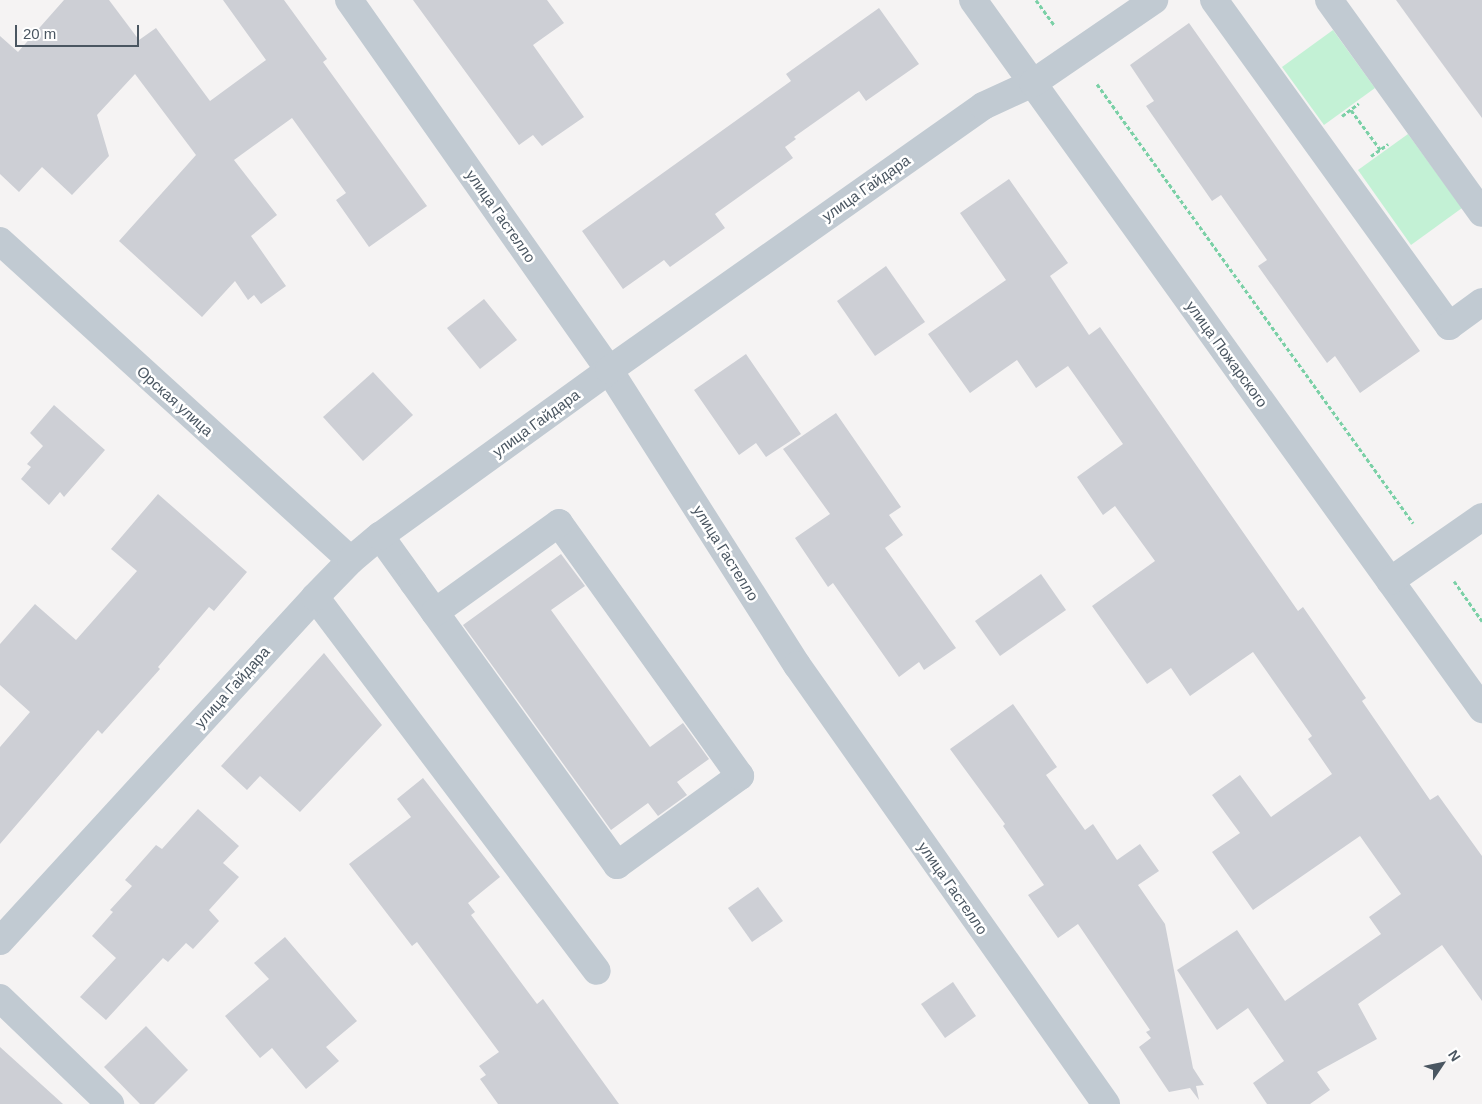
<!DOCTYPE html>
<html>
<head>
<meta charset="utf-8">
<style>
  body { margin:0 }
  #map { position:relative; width:1482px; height:1104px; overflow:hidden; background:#f5f3f3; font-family:Helvetica,sans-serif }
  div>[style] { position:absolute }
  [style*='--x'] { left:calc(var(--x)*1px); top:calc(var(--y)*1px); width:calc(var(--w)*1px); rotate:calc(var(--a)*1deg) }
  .green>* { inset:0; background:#c3f1d5 }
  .building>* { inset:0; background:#cdcfd5 }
  .path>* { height:3px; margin-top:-1.5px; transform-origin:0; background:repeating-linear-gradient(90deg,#7ad0a6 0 4px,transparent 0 6.5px) }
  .minor>* { height:28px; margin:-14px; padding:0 14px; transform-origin:14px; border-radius:14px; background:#c1cad2 }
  span { translate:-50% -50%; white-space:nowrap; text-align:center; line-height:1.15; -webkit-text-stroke:5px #fff; paint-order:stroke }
  .street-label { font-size:15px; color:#4a5661 }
  .north { position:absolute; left:1417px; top:1039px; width:50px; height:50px; -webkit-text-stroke:4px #fff; paint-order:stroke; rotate:56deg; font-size:14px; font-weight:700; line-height:20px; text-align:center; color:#4a5661 }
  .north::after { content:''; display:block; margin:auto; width:18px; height:22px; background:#4a5661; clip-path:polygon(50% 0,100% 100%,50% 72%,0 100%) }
  .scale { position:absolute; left:15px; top:25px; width:124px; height:22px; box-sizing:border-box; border:2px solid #4a5661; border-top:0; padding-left:6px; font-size:15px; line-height:18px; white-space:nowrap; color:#4a5661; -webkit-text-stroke:4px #fff; paint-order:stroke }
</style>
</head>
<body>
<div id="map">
  <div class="green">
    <i style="clip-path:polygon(1333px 30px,1375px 88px,1324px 125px,1282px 67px)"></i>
    <i style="clip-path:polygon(1408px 134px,1462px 208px,1411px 245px,1358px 170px)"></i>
  </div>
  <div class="building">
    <i style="clip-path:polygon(64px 0,109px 0,139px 40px,156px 28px,210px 101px,266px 60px,223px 0,284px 0,327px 59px,323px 62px,427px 206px,369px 247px,336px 200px,346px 193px,292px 118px,234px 160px,277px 215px,251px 236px,286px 286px,261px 304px,254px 295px,248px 300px,235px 281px,202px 317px,119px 241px,196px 155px,135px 74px,97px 115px,109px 156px,72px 195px,42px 167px,19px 192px,0 174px,0 36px,18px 52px)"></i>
    <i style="clip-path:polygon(413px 0,547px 0,564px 23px,533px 45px,584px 117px,542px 146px,533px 135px,519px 145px)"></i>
    <i style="clip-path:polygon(1396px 0,1482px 0,1482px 118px,1422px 36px)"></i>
    <i style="clip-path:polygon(879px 8px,919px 64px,866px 101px,859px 91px,794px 137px,796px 139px,785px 147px,793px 158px,715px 214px,725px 228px,670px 267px,664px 260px,623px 289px,582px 231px,791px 81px,786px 74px)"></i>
    <i style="clip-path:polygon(1189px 23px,1420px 351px,1360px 393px,1335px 356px,1327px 363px,1258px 266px,1267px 260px,1221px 195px,1212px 201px,1146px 106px,1154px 101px,1130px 65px)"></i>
    <i style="clip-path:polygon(1009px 179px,1068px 263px,1050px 276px,1089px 335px,1100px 327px,1298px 611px,1303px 607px,1366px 698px,1362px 701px,1430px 800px,1438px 795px,1482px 856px,1482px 1001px,1442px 945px,1358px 1004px,1377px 1039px,1317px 1072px,1330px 1090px,1310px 1104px,1267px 1104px,1253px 1083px,1284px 1061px,1248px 1008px,1217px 1030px,1177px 970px,1237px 930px,1285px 1001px,1381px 934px,1369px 917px,1401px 894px,1360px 836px,1253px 910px,1212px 852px,1240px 833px,1212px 795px,1240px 775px,1271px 817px,1332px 774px,1308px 739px,1312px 736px,1253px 652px,1190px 696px,1171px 668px,1147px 684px,1092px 606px,1155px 561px,1115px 506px,1103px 515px,1077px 477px,1123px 444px,1068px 366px,1036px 388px,1017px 360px,970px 393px,928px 334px,1006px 280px,960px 213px)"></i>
    <i style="clip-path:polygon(886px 266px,925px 322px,875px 356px,837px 301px)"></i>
    <i style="clip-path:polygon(484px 299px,517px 340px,480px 369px,447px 328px)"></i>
    <i style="clip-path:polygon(746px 354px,801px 434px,766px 457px,756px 443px,739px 455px,694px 390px)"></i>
    <i style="clip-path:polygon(373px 372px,413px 415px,363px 461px,323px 417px)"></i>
    <i style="clip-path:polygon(54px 405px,105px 450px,64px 497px,60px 492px,49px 505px,21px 479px,31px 467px,27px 464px,43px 446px,30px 433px)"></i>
    <i style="clip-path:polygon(836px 413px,901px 507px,889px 515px,903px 535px,885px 548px,956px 648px,924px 670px,919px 662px,899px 677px,833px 583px,828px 587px,795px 538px,830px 514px,783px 449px)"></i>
    <i style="clip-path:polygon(158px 494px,247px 572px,214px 611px,209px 607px,158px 667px,160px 669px,102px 734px,98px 730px,0 844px,0 747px,30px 712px,0 685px,0 644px,35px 604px,76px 640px,137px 571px,111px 549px)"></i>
    <i style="clip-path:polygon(561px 554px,585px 586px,551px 610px,650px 747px,683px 723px,709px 759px,677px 782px,687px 795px,658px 816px,648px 803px,611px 830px,463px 625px)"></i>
    <i style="clip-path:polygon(1041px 574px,1066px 610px,1000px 656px,975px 621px)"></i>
    <i style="clip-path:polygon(324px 653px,382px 725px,300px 812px,260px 776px,247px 790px,221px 766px)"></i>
    <i style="clip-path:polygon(1013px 704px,1057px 767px,1046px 775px,1085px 830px,1093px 824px,1117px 860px,1140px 844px,1159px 871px,1138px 885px,1165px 924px,1193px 1068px,1204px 1085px,1196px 1086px,1199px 1100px,1190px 1088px,1169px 1092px,1139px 1047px,1151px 1038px,1146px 1032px,1150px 1030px,1078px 924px,1058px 938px,1028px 895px,1044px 885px,1003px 826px,1005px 824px,950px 749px)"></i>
    <i style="clip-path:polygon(423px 778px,500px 877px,468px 903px,475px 912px,471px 915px,537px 1004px,543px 999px,619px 1104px,498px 1104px,480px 1079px,486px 1075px,479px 1066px,499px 1052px,417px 942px,412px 946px,349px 864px,411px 817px,397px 799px)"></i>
    <i style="clip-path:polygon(198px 809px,239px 846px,223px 863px,239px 877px,209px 910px,219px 921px,193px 949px,186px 943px,168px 962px,163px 958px,106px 1020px,80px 997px,116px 958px,92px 936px,113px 912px,110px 910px,132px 886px,125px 880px,156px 845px,162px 849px)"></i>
    <i style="clip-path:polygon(758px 887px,783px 921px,752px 942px,728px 908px)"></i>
    <i style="clip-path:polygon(285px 937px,357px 1021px,326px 1047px,339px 1061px,306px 1089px,272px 1048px,260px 1058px,225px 1016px,269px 979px,254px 963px)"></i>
    <i style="clip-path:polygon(953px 982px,976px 1016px,945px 1038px,921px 1004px)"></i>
    <i style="clip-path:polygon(146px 1026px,188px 1070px,154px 1104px,140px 1104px,104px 1067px)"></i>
    <i style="clip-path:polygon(0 1047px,63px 1104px,0 1104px)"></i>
  </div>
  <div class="path">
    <i style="--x:1036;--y:0;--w:32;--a:54"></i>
    <i style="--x:1097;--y:84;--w:541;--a:54.25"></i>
    <i style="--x:1351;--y:110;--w:49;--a:53.4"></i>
    <i style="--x:1342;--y:116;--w:21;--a:-37"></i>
    <i style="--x:1371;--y:156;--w:21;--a:-35"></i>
    <i style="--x:1454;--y:581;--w:49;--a:55"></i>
  </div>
  <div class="minor">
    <i style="--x:349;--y:0;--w:452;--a:54.9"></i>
    <i style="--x:609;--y:370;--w:350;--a:57.5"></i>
    <i style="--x:797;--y:665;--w:537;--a:54.86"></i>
    <i style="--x:973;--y:0;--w:873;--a:54.32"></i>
    <i style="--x:1214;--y:0;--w:402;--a:54.2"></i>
    <i style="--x:1449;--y:326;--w:41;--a:-36"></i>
    <i style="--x:1329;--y:0;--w:262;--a:54.3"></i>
    <i style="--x:0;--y:241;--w:474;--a:42.3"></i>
    <i style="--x:380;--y:536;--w:57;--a:54.3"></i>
    <i style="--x:413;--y:582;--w:349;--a:54.2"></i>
    <i style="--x:617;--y:865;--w:152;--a:-35.9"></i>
    <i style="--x:740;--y:776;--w:311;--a:-125.6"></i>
    <i style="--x:559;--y:523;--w:153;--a:144.3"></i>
    <i style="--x:1390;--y:581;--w:112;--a:-34.8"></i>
    <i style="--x:315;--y:597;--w:468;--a:53"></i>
    <i style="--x:0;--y:941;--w:466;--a:-47.5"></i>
    <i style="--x:315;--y:597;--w:52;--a:-45.8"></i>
    <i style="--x:351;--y:560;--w:38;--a:-40"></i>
    <i style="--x:380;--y:536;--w:283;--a:-35.9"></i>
    <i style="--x:609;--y:370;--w:458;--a:-35.2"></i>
    <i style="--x:983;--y:106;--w:55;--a:-24.7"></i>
    <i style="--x:1033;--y:83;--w:147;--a:-34.4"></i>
    <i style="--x:0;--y:998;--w:153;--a:43.9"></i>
  </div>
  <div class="street-label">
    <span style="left:866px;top:188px;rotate:-35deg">улица Гайдара</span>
    <span style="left:501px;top:216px;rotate:55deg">улица Гастелло</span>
    <span style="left:1227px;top:354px;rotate:54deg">улица Пожарского</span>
    <span style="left:175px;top:401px;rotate:42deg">Орская улица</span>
    <span style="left:536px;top:423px;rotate:-36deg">улица Гайдара</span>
    <span style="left:726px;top:553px;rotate:58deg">улица Гастелло</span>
    <span style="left:232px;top:687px;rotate:-48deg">улица Гайдара</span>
    <span style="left:953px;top:888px;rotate:55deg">улица Гастелло</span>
  </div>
  <div class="north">N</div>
  <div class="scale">20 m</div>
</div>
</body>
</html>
